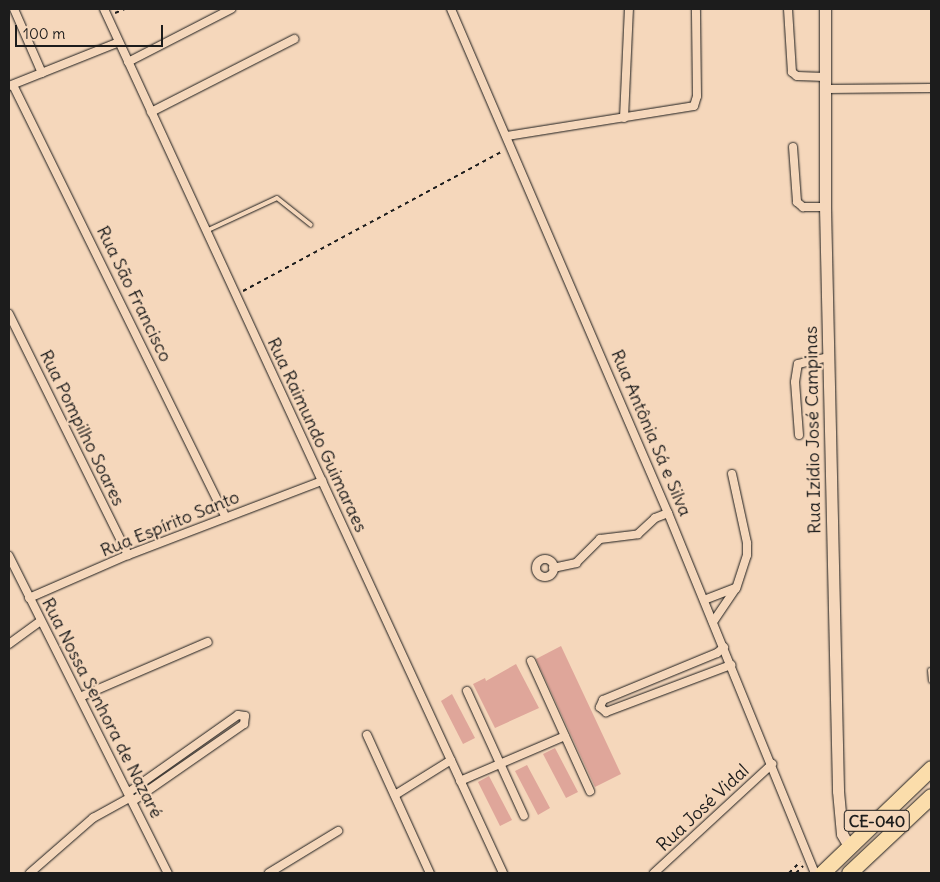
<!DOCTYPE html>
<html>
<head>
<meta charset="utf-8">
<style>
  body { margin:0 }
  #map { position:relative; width:940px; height:882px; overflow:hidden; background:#f5d7bb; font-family:Delius,sans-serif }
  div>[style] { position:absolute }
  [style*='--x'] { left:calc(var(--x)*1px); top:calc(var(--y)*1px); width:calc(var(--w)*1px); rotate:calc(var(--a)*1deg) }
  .building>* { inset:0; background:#dfa69a }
  .path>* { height:2px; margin-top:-1px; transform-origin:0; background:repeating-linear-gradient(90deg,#1c1c1c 0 4px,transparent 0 8px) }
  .roads { filter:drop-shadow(0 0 1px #1c1c1c) drop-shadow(0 0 1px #1c1c1c) }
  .lane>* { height:4px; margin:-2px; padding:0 2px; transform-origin:2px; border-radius:2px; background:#f5d7bb }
  .street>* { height:8px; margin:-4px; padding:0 4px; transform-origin:4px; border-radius:4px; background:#f5d7bb }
  .street>.ring { margin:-4px; padding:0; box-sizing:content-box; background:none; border:8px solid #f5d7bb; border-radius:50% }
  .secondary>* { height:11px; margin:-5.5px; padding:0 5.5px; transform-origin:5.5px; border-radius:5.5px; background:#f5d7bb }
  .highway>* { height:15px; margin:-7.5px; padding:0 7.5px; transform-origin:7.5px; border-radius:7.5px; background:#fbddab }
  span { translate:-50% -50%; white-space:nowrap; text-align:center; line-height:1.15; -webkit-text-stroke:4.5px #f5d7bb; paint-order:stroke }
  .shield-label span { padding:1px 4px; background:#f5d7bb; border:1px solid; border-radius:4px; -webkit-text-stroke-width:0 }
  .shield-label { font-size:16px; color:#1c1c1c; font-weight:700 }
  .street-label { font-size:18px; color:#1c1c1c }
  .frame { position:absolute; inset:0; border:10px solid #1c1c1c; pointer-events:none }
  .scale { position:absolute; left:15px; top:25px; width:148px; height:22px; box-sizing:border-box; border:2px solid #1c1c1c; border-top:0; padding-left:6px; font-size:15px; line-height:18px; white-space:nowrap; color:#1c1c1c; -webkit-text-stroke:4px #f5d7bb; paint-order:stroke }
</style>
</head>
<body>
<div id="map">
  <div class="building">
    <i style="clip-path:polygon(561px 646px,621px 774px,595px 787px,536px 659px)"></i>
    <i style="clip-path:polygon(516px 664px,539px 708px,495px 728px,473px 684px,485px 678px,486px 681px)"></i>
    <i style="clip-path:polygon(452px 694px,475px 738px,463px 744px,441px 701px)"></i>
    <i style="clip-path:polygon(555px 748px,578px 792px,566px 798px,543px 754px)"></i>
    <i style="clip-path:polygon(527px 765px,550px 808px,538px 815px,515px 771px)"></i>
    <i style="clip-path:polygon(489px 776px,512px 820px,500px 826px,478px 782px)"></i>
  </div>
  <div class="path">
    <i style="--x:115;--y:13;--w:11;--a:-22"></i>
    <i style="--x:243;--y:291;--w:295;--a:-28.3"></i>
    <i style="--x:789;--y:873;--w:16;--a:-45"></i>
    <i style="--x:796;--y:873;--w:10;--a:-45"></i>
  </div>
  <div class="roads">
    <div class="lane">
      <i style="--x:206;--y:231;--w:78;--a:-24.9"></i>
      <i style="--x:277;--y:198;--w:43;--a:38.5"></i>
      <i style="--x:930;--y:670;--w:11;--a:85"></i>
    </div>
    <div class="street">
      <i style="--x:14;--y:9;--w:70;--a:66.4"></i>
      <i style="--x:104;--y:9;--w:952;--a:65.21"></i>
      <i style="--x:451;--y:9;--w:549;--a:66.71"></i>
      <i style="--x:668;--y:513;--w:389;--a:67.8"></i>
      <i style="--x:788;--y:9;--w:63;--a:86.4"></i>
      <i style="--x:792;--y:72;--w:6;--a:39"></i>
      <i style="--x:797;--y:76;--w:28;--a:2"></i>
      <i style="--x:128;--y:62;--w:116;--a:-27.2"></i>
      <i style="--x:13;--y:85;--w:482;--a:63.8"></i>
      <i style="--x:9;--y:86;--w:118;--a:-21.8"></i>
      <i style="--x:826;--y:89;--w:105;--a:-0.5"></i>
      <i style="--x:151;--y:112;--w:161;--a:-27"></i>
      <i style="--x:624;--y:118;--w:109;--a:-87.4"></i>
      <i style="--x:507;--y:136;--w:189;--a:-9.1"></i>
      <i style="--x:694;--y:106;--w:10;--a:-73"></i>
      <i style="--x:697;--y:96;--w:87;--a:-90.7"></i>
      <i style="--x:793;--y:147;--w:55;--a:85.8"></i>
      <i style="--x:797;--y:202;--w:8;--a:40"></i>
      <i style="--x:803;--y:207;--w:22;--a:0"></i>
      <i style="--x:9;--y:314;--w:269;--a:63.7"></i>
      <i style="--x:799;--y:435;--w:53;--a:-94.3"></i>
      <i style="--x:795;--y:382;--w:18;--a:-81"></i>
      <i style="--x:798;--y:364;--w:32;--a:-13"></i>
      <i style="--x:732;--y:474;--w:71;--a:77.7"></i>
      <i style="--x:747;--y:543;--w:12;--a:90"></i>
      <i style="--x:747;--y:555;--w:35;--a:108"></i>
      <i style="--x:9;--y:556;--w:355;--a:63.4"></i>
      <i class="ring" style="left:536px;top:559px;width:10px;height:10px"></i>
      <i style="--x:553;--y:568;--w:24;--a:-12"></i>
      <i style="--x:576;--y:563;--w:34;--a:-45"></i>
      <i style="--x:600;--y:539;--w:38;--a:-7"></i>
      <i style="--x:638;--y:534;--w:23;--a:-43"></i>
      <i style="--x:655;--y:518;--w:14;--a:-21"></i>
      <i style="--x:29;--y:598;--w:108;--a:-23.5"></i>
      <i style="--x:128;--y:555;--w:208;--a:-20.9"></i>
      <i style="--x:704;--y:600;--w:34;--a:-21"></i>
      <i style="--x:736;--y:588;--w:41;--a:124.1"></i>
      <i style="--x:9;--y:644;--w:39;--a:-36"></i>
      <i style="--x:724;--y:647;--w:9;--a:139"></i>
      <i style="--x:717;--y:653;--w:123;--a:157.6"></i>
      <i style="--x:603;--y:700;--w:8;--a:113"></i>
      <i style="--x:600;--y:707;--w:8;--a:40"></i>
      <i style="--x:606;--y:712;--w:134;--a:-20.6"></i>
      <i style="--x:531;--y:661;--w:143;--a:65.6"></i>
      <i style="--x:467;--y:691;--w:137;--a:65.5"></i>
      <i style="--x:80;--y:697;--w:139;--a:-23.3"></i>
      <i style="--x:367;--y:735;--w:152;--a:65.5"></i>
      <i style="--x:460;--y:781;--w:114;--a:-23.2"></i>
      <i style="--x:129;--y:792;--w:133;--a:-35.2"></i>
      <i style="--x:238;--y:715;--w:7;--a:8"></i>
      <i style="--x:245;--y:716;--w:8;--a:97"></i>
      <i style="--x:244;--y:724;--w:135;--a:145.3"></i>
      <i style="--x:395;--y:795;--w:66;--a:-32"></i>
      <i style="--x:30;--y:873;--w:84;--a:-41.1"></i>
      <i style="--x:93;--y:818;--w:43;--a:-28.9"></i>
      <i style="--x:269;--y:873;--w:81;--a:-31.3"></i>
      <i style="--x:654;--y:873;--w:161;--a:-42.7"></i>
    </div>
    <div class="secondary">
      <i style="--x:825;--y:9;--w:198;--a:90"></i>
      <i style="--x:825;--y:207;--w:584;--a:88.72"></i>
      <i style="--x:838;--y:791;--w:43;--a:84.7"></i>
      <i style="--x:842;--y:834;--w:16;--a:60"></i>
    </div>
    <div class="highway">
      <i style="--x:822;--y:873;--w:151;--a:-43.9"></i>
      <i style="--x:849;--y:873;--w:112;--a:-43.2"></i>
    </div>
  </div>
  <div class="shield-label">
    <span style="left:877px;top:821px">CE-040</span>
  </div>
  <div class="street-label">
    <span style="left:134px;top:294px;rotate:64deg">Rua São Francisco</span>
    <span style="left:82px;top:428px;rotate:64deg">Rua Pompilho Soares</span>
    <span style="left:813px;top:430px;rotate:-91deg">Rua Izídio José Campinas</span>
    <span style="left:651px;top:433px;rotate:67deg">Rua Antônia Sá e Silva</span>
    <span style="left:317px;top:435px;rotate:65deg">Rua Raimundo Guimaraes</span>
    <span style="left:170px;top:524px;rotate:-22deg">Rua Espírito Santo</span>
    <span style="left:102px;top:708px;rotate:63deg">Rua Nossa Senhora de Nazaré</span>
    <span style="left:703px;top:808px;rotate:-43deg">Rua José Vidal</span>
  </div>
  <div class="frame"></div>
  <div class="scale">100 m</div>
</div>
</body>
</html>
